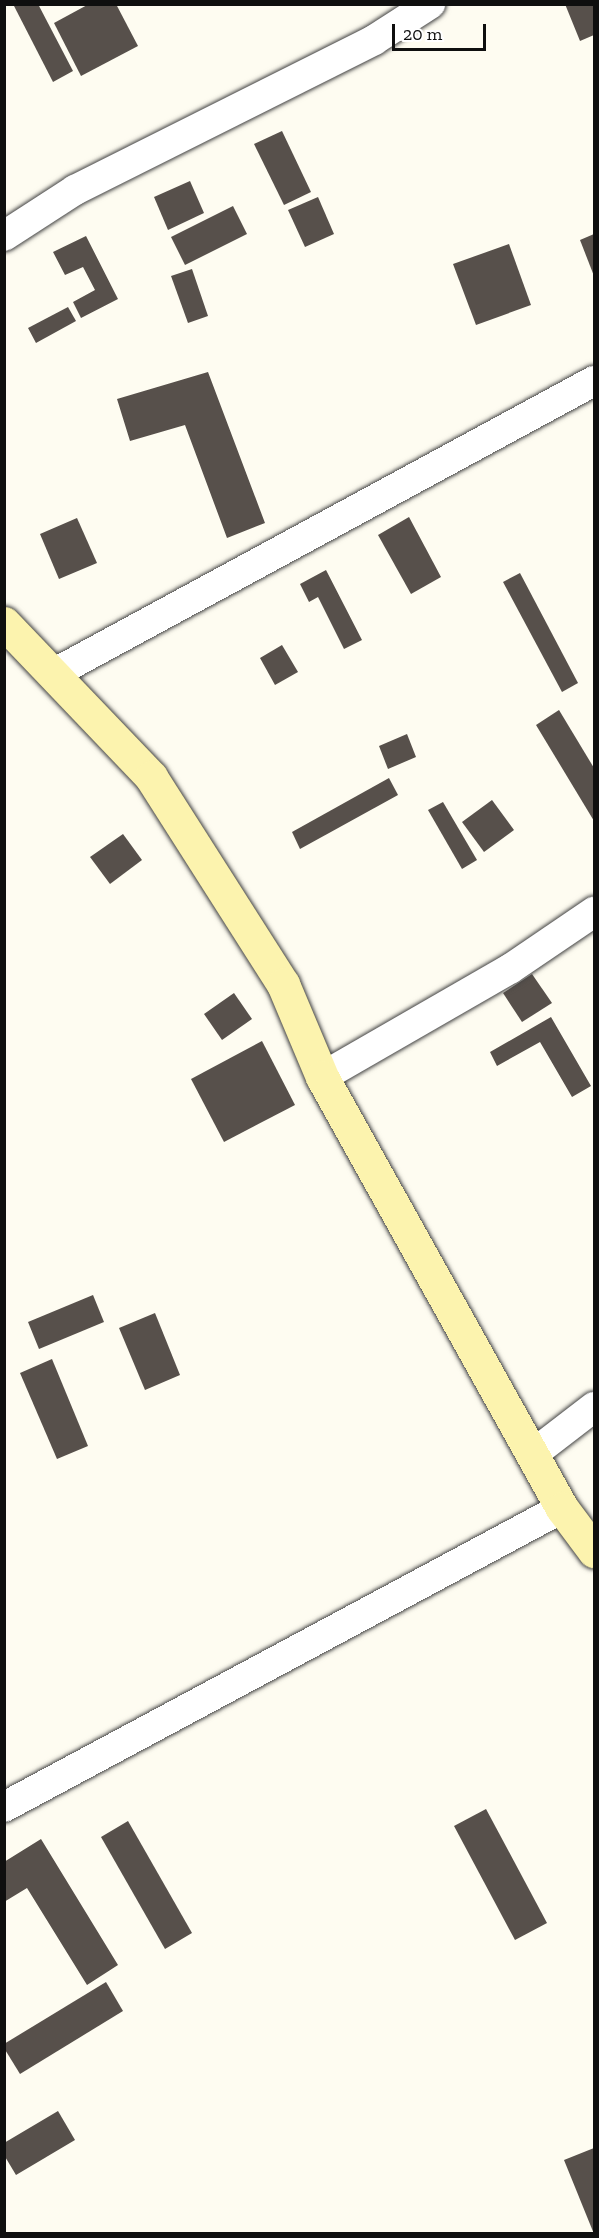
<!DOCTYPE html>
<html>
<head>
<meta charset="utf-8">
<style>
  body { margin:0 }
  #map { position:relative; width:599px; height:2238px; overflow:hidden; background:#fefcf1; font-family:"Zilla Slab",serif }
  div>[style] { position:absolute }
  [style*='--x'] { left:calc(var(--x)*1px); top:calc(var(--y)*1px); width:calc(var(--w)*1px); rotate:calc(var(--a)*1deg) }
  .building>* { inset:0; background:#57504b }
  .roads { filter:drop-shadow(0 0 2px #424242) drop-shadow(0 0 2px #424242) }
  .street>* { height:30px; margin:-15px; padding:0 15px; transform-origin:15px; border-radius:15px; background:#fff }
  .secondary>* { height:33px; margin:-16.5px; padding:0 16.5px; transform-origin:16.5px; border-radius:16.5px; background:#fcf3ae }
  span { translate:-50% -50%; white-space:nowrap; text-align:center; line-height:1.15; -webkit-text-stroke:6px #fff; paint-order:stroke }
  .frame { position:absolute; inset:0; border:6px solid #0f0f0f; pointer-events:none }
  .scale { position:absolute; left:392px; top:24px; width:94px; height:27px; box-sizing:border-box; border:3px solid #0f0f0f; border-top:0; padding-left:8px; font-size:18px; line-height:21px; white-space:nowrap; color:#0f0f0f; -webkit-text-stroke:4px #fff; paint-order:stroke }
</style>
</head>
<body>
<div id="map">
  <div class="building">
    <i style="clip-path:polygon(13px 4px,38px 4px,73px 71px,53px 82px)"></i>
    <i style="clip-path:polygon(89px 4px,116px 4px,138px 46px,81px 76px,54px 23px)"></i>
    <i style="clip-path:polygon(565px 4px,594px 4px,594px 35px,580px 41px)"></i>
    <i style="clip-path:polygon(282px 131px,311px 192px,284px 205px,254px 144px)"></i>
    <i style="clip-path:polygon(190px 181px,204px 213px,168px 230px,154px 197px)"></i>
    <i style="clip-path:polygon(318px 197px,334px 234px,305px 247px,288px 210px)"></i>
    <i style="clip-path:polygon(233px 206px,247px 234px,185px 265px,171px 237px)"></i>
    <i style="clip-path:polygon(594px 234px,594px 276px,580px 240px)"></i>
    <i style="clip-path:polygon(86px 236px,118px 299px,81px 318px,73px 302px,95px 290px,83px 267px,65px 275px,53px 252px)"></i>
    <i style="clip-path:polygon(509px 244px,531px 305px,476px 325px,453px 264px)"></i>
    <i style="clip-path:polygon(192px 269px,208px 316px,188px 323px,171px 276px)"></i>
    <i style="clip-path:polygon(68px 307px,76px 321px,36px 343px,28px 328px)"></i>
    <i style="clip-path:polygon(208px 372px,265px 523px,227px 538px,185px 425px,130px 441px,117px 399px)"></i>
    <i style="clip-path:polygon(409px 517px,441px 577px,411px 594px,378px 535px)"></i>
    <i style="clip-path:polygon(77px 518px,97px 563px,59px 579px,40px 534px)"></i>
    <i style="clip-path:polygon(326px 570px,362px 640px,344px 649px,318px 597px,309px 602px,300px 584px)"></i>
    <i style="clip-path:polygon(520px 573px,578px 683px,562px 692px,503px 582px)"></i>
    <i style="clip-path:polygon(282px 645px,298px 672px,275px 685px,260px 658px)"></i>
    <i style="clip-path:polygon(559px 710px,594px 768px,594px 821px,536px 725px)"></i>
    <i style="clip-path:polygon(407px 734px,416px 757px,388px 769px,379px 746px)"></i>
    <i style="clip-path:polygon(389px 778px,398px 795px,300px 849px,292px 832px)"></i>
    <i style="clip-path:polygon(492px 800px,514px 830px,484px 852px,462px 822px)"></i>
    <i style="clip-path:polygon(443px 802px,477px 860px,462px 869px,428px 810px)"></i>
    <i style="clip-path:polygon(123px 834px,142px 860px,110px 884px,90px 857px)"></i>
    <i style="clip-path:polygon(532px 974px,552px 1003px,522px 1022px,503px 993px)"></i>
    <i style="clip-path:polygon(234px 993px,252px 1019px,222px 1040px,204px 1014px)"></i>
    <i style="clip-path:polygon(551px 1017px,591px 1086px,572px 1097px,540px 1042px,497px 1066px,490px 1052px)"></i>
    <i style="clip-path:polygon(262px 1041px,295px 1105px,224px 1142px,191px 1079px)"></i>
    <i style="clip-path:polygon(93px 1295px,104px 1322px,39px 1349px,28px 1322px)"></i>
    <i style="clip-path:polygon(155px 1313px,180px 1375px,145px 1390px,119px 1328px)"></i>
    <i style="clip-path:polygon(52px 1359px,88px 1446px,57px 1459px,20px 1373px)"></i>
    <i style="clip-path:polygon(486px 1809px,547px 1923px,515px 1940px,454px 1826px)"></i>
    <i style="clip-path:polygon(128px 1821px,192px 1933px,165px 1949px,101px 1837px)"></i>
    <i style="clip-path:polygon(41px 1839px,118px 1965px,87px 1985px,27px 1888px,4px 1902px,4px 1862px)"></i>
    <i style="clip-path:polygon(106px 1982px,123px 2011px,20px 2074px,4px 2048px,4px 2044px)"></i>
    <i style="clip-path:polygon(58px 2111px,75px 2140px,16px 2175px,4px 2155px,4px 2143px)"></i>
    <i style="clip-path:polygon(594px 2148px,594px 2234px,564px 2160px)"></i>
  </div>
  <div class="roads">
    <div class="street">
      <i style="--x:4;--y:236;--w:85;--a:-32.9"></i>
      <i style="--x:75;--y:190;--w:335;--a:-26.6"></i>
      <i style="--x:374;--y:40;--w:67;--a:-32.7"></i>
      <i style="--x:53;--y:674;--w:615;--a:-28.44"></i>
      <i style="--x:322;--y:1077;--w:217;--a:-29.9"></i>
      <i style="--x:510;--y:969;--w:102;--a:-34.2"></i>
      <i style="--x:533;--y:1454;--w:77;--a:-37.6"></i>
      <i style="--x:4;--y:1807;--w:633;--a:-28.18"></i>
    </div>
    <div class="secondary">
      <i style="--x:4;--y:623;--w:213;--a:46.3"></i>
      <i style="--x:151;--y:777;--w:246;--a:57.5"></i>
      <i style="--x:283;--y:984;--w:101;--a:67.2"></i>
      <i style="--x:322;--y:1077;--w:493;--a:60.9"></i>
      <i style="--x:562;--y:1508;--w:54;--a:53.3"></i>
    </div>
  </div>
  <div class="frame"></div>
  <div class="scale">20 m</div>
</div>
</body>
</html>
